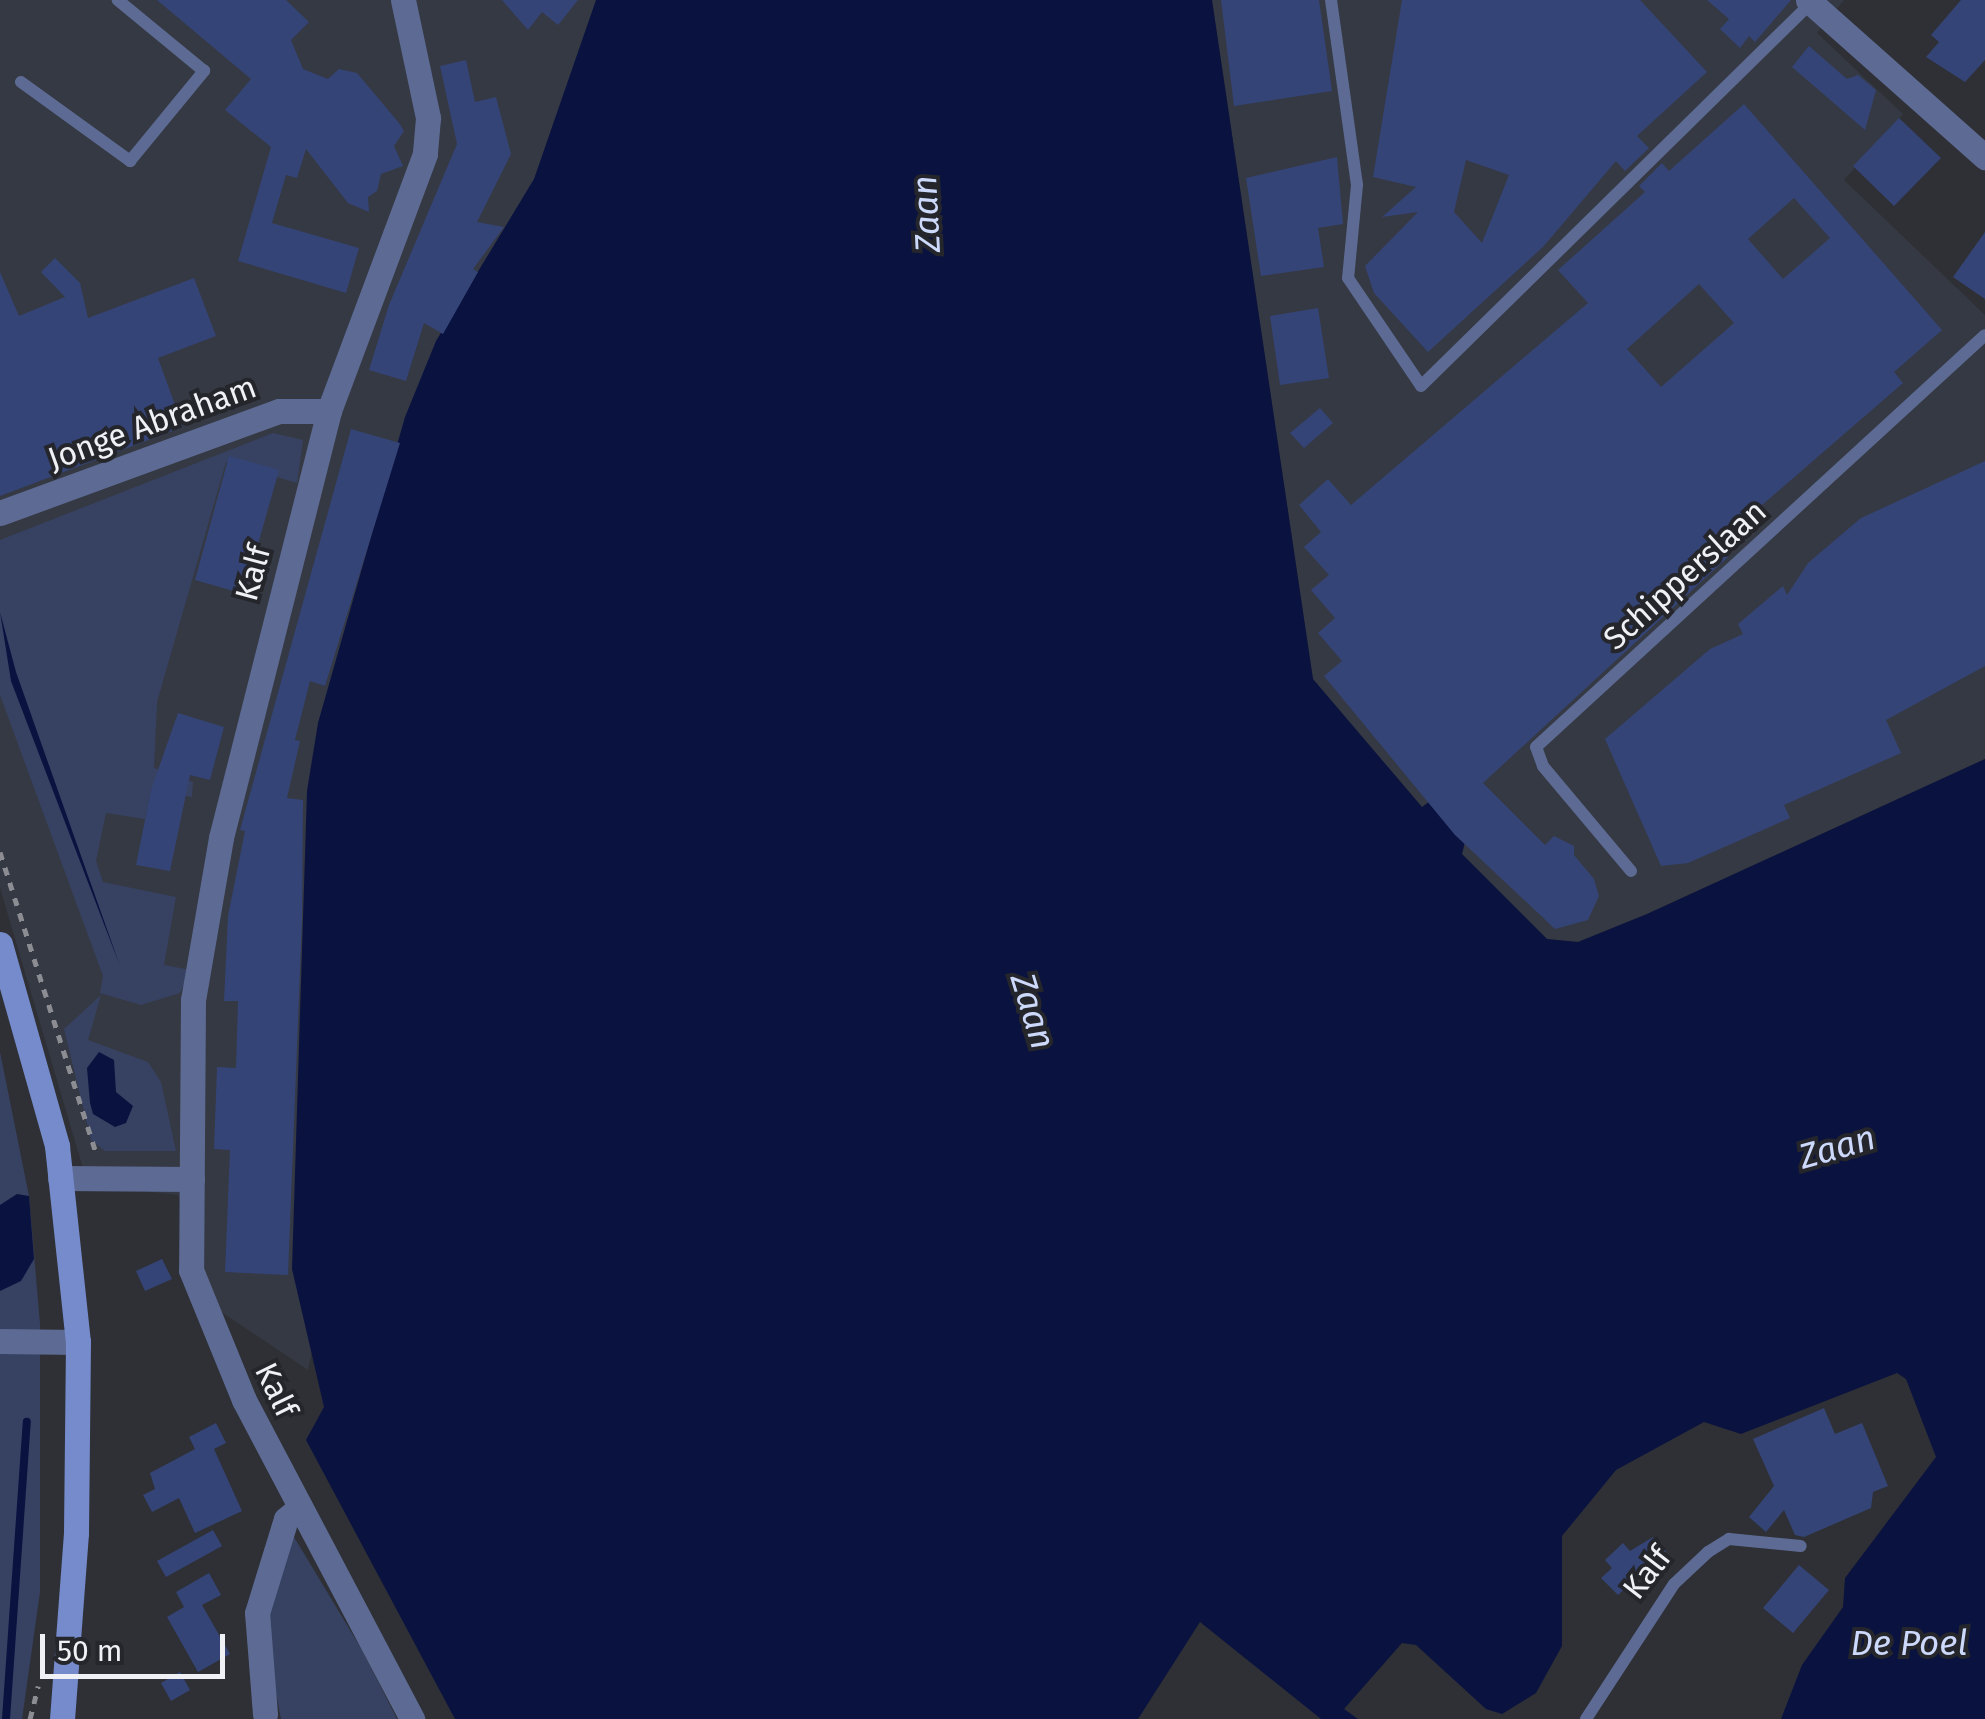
<!DOCTYPE html>
<html>
<head>
<meta charset="utf-8">
<style>
  body { margin:0 }
  #map { position:relative; width:1985px; height:1719px; overflow:hidden; background:#2e3035; font-family:"Fira Sans",sans-serif }
  div>[style] { position:absolute }
  [style*='--x'] { left:calc(var(--x)*1px); top:calc(var(--y)*1px); width:calc(var(--w)*1px); rotate:calc(var(--a)*1deg) }
  .built>* { inset:0; background:#353943 }
  .green>* { inset:0; background:#374262 }
  .water>* { inset:0; background:#0a1240 }
  .stream>* { height:8px; margin:-4px; padding:0 4px; transform-origin:4px; border-radius:4px; background:#0a1240 }
  .building>* { inset:0; background:#354476 }
  .path>* { height:5px; margin-top:-2.5px; transform-origin:0; background:repeating-linear-gradient(90deg,#8c8d92 0 8px,transparent 0 16px) }
  .service>* { height:12px; margin:-6px; padding:0 6px; transform-origin:6px; border-radius:6px; background:#5d6b94 }
  .minor>* { height:25px; margin:-12.5px; padding:0 12.5px; transform-origin:12.5px; border-radius:12.5px; background:#5d6b94 }
  .tertiary>* { height:25px; margin:-12.5px; padding:0 12.5px; transform-origin:12.5px; border-radius:12.5px; background:#5d6b94 }
  .secondary>* { height:25px; margin:-12.5px; padding:0 12.5px; transform-origin:12.5px; border-radius:12.5px; background:#768bcc }
  span { translate:-50% -50%; white-space:nowrap; text-align:center; line-height:1.15; -webkit-text-stroke:8px #24262b; paint-order:stroke }
  .street-label { font-size:32px; color:#f0f1f5 }
  .water-label { font-size:35px; color:#cdd9fa; font-style:italic }
  .scale { position:absolute; left:40px; top:1634px; width:185px; height:45px; box-sizing:border-box; border:5px solid #f0f1f5; border-top:0; padding-left:12px; font-size:30px; line-height:35px; white-space:nowrap; color:#f0f1f5; -webkit-text-stroke:8px #24262b; paint-order:stroke }
</style>
</head>
<body>
<div id="map">
  <div class="built">
    <i style="clip-path:polygon(0 0,662px 0,554px 213px,308px 1370px,214px 1307px,178px 1195px,88px 1185px,0 888px)"></i>
    <i style="clip-path:polygon(1212px 0,1844px 0,1817px 33px,1903px 114px,1844px 180px,1985px 315px,1985px 759px,1647px 914px,1578px 942px,1547px 939px,1461px 853px,1429px 802px,1423px 808px,1313px 680px)"></i>
  </div>
  <div class="green">
    <i style="clip-path:polygon(273px 433px,303px 440px,297px 483px,226px 462px,157px 702px,154px 768px,193px 782px,192px 797px,151px 790px,145px 819px,106px 813px,96px 861px,103px 882px,176px 897px,164px 965px,191px 970px,180px 993px,141px 1005px,100px 993px,103px 976px,0 695px,0 540px)"></i>
    <i style="clip-path:polygon(101px 995px,88px 1040px,148px 1062px,161px 1082px,176px 1151px,105px 1151px,91px 1140px,64px 1029px)"></i>
    <i style="clip-path:polygon(0 1052px,29px 1196px,40px 1324px,40px 1592px,22px 1719px,0 1719px)"></i>
    <i style="clip-path:polygon(288px 1527px,362px 1650px,397px 1719px,281px 1719px,263px 1626px)"></i>
  </div>
  <div class="water">
    <i style="clip-path:polygon(596px 0,1212px 0,1313px 679px,1422px 807px,1430px 801px,1465px 842px,1462px 854px,1547px 939px,1578px 942px,1647px 914px,1985px 759px,1985px 1719px,1781px 1719px,1802px 1665px,1843px 1607px,1845px 1578px,1936px 1457px,1906px 1379px,1897px 1373px,1741px 1434px,1704px 1422px,1616px 1470px,1562px 1536px,1562px 1646px,1536px 1693px,1502px 1714px,1486px 1709px,1416px 1645px,1402px 1643px,1344px 1709px,1358px 1719px,1321px 1719px,1200px 1622px,1138px 1719px,455px 1719px,306px 1440px,324px 1407px,292px 1269px,307px 791px,318px 723px,405px 417px,436px 341px,534px 179px)"></i>
    <i style="clip-path:polygon(0 612px,16px 672px,120px 966px,11px 681px)"></i>
    <i style="clip-path:polygon(99px 1052px,114px 1060px,116px 1092px,133px 1106px,126px 1123px,115px 1127px,93px 1114px,90px 1103px,87px 1068px)"></i>
    <i style="clip-path:polygon(17px 1194px,29px 1196px,34px 1259px,21px 1281px,0 1291px,0 1205px)"></i>
  </div>
  <div class="stream">
    <i style="--x:6;--y:1719;--w:298;--a:-86"></i>
  </div>
  <div class="building">
    <i style="clip-path:polygon(157px 0,286px 0,309px 22px,291px 40px,303px 69px,328px 79px,339px 69px,357px 73px,399px 123px,404px 131px,394px 146px,403px 166px,381px 174px,377px 191px,368px 197px,369px 212px,348px 203px,306px 149px,297px 178px,286px 175px,272px 223px,359px 248px,346px 293px,238px 261px,271px 147px,225px 110px,251px 79px)"></i>
    <i style="clip-path:polygon(502px 0,578px 0,558px 25px,542px 12px,528px 30px)"></i>
    <i style="clip-path:polygon(1221px 0,1319px 0,1332px 91px,1234px 106px)"></i>
    <i style="clip-path:polygon(evenodd,1402px 0,1640px 0,1707px 72px,1637px 136px,1649px 148px,1625px 171px,1616px 161px,1543px 247px,1428px 352px,1374px 293px,1365px 266px,1418px 212px,1382px 217px,1416px 187px,1373px 177px,1402px 0,1466px 160px,1509px 175px,1482px 243px,1454px 212px,1466px 160px)"></i>
    <i style="clip-path:polygon(1707px 0,1791px 0,1755px 42px,1749px 36px,1740px 48px,1720px 29px,1729px 19px)"></i>
    <i style="clip-path:polygon(1961px 0,1985px 0,1985px 60px,1965px 82px,1926px 57px,1939px 42px,1931px 35px)"></i>
    <i style="clip-path:polygon(1809px 46px,1847px 79px,1858px 75px,1876px 90px,1865px 130px,1792px 67px)"></i>
    <i style="clip-path:polygon(466px 60px,475px 102px,496px 97px,511px 154px,477px 222px,504px 227px,473px 269px,478px 272px,443px 334px,424px 323px,406px 381px,369px 370px,389px 305px,457px 144px,440px 66px)"></i>
    <i style="clip-path:polygon(evenodd,1744px 104px,1942px 330px,1894px 372px,1903px 383px,1717px 544px,1728px 557px,1483px 783px,1545px 845px,1554px 836px,1574px 846px,1574px 855px,1594px 879px,1599px 896px,1588px 920px,1555px 929px,1455px 835px,1324px 676px,1342px 661px,1318px 633px,1335px 618px,1311px 590px,1329px 575px,1304px 547px,1321px 532px,1299px 505px,1328px 479px,1351px 505px,1588px 303px,1558px 270px,1645px 192px,1639px 186px,1662px 163px,1669px 171px,1744px 104px,1794px 198px,1830px 238px,1783px 279px,1748px 239px,1794px 198px,1744px 104px,1699px 284px,1734px 323px,1661px 387px,1627px 349px,1699px 284px)"></i>
    <i style="clip-path:polygon(1899px 118px,1941px 158px,1894px 206px,1853px 166px)"></i>
    <i style="clip-path:polygon(1337px 157px,1343px 224px,1318px 228px,1324px 267px,1261px 276px,1246px 178px)"></i>
    <i style="clip-path:polygon(1985px 232px,1985px 299px,1953px 277px)"></i>
    <i style="clip-path:polygon(55px 258px,80px 283px,88px 318px,194px 278px,216px 336px,158px 358px,183px 427px,0 496px,0 272px,19px 316px,65px 297px,41px 272px)"></i>
    <i style="clip-path:polygon(1318px 308px,1329px 378px,1280px 385px,1270px 316px)"></i>
    <i style="clip-path:polygon(1320px 408px,1333px 423px,1304px 448px,1290px 433px)"></i>
    <i style="clip-path:polygon(351px 429px,400px 443px,325px 686px,310px 681px,295px 740px,300px 741px,287px 798px,303px 800px,302px 919px,288px 1275px,225px 1272px,230px 1150px,214px 1149px,217px 1067px,236px 1068px,238px 1001px,224px 1001px,228px 916px,245px 831px,240px 830px)"></i>
    <i style="clip-path:polygon(229px 456px,279px 470px,244px 594px,195px 580px)"></i>
    <i style="clip-path:polygon(1985px 461px,1985px 666px,1886px 720px,1901px 753px,1784px 805px,1790px 818px,1688px 863px,1661px 866px,1605px 739px,1710px 649px,1743px 634px,1738px 624px,1783px 586px,1787px 595px,1808px 563px,1861px 518px)"></i>
    <i style="clip-path:polygon(178px 713px,224px 727px,210px 780px,190px 775px,170px 871px,136px 865px,151px 790px)"></i>
    <i style="clip-path:polygon(162px 1259px,172px 1279px,145px 1291px,136px 1271px)"></i>
    <i style="clip-path:polygon(1824px 1408px,1835px 1434px,1862px 1423px,1888px 1486px,1873px 1492px,1871px 1508px,1804px 1537px,1795px 1535px,1784px 1510px,1766px 1532px,1749px 1517px,1774px 1486px,1753px 1439px)"></i>
    <i style="clip-path:polygon(216px 1423px,226px 1443px,214px 1449px,242px 1511px,195px 1533px,179px 1498px,152px 1512px,143px 1495px,155px 1489px,150px 1473px,195px 1449px,189px 1437px)"></i>
    <i style="clip-path:polygon(213px 1530px,222px 1546px,166px 1577px,157px 1561px)"></i>
    <i style="clip-path:polygon(1653px 1537px,1666px 1551px,1618px 1595px,1601px 1578px,1612px 1568px,1605px 1560px,1623px 1543px,1630px 1551px)"></i>
    <i style="clip-path:polygon(1799px 1565px,1829px 1590px,1793px 1633px,1763px 1608px)"></i>
    <i style="clip-path:polygon(209px 1573px,221px 1595px,202px 1605px,230px 1654px,198px 1672px,167px 1617px,184px 1607px,176px 1592px)"></i>
    <i style="clip-path:polygon(180px 1672px,190px 1690px,171px 1701px,161px 1683px)"></i>
  </div>
  <div class="path">
    <i style="--x:0;--y:852;--w:316;--a:72.3"></i>
    <i style="--x:30;--y:1719;--w:34;--a:-76"></i>
  </div>
  <div class="service">
    <i style="--x:1331;--y:0;--w:187;--a:82"></i>
    <i style="--x:1357;--y:185;--w:93;--a:95.5"></i>
    <i style="--x:1348;--y:278;--w:130;--a:55.9"></i>
    <i style="--x:1421;--y:386;--w:548;--a:-44.48"></i>
    <i style="--x:21;--y:82;--w:135;--a:35.9"></i>
    <i style="--x:130;--y:161;--w:117;--a:-50.6"></i>
    <i style="--x:204;--y:71;--w:112;--a:-140.5"></i>
    <i style="--x:1631;--y:871;--w:137;--a:-130"></i>
    <i style="--x:1543;--y:766;--w:20;--a:-110"></i>
    <i style="--x:1536;--y:747;--w:609;--a:-42.54"></i>
    <i style="--x:1586;--y:1719;--w:161;--a:-56.9"></i>
    <i style="--x:1674;--y:1584;--w:47;--a:-43.3"></i>
    <i style="--x:1708;--y:1552;--w:25;--a:-32"></i>
    <i style="--x:1729;--y:1539;--w:72;--a:5.6"></i>
  </div>
  <div class="minor">
    <i style="--x:403;--y:0;--w:121;--a:78"></i>
    <i style="--x:428;--y:118;--w:36;--a:95"></i>
    <i style="--x:425;--y:154;--w:274;--a:110.5"></i>
    <i style="--x:329;--y:411;--w:440;--a:104.2"></i>
    <i style="--x:221;--y:838;--w:164;--a:99.8"></i>
    <i style="--x:193;--y:1000;--w:270;--a:90.4"></i>
    <i style="--x:191;--y:1270;--w:140;--a:67.8"></i>
    <i style="--x:244;--y:1400;--w:361;--a:62.2"></i>
    <i style="--x:0;--y:513;--w:297;--a:-20.1"></i>
    <i style="--x:279;--y:411;--w:50;--a:0"></i>
    <i style="--x:60;--y:1178;--w:132;--a:0.4"></i>
    <i style="--x:0;--y:1341;--w:78;--a:0.7"></i>
    <i style="--x:265;--y:1714;--w:101;--a:-94.5"></i>
    <i style="--x:257;--y:1613;--w:98;--a:-72.9"></i>
    <i style="--x:286;--y:1519;--w:17;--a:-40"></i>
  </div>
  <div class="tertiary">
    <i style="--x:1808;--y:0;--w:237;--a:41.6"></i>
  </div>
  <div class="secondary">
    <i style="--x:0;--y:944;--w:210;--a:74.2"></i>
    <i style="--x:57;--y:1146;--w:197;--a:83.9"></i>
    <i style="--x:78;--y:1342;--w:191;--a:90.6"></i>
    <i style="--x:76;--y:1533;--w:187;--a:94.3"></i>
  </div>
  <div class="street-label">
    <span style="left:152px;top:423px;rotate:-20deg">Jonge Abraham</span>
    <span style="left:253px;top:573px;rotate:-75deg">Kalf</span>
    <span style="left:1685px;top:575px;rotate:-42deg">Schipperslaan</span>
    <span style="left:276px;top:1390px;rotate:64deg">Kalf</span>
    <span style="left:1647px;top:1573px;rotate:-52deg">Kalf</span>
  </div>
  <div class="water-label">
    <span style="left:926px;top:214px;rotate:-93deg">Zaan</span>
    <span style="left:1033px;top:1011px;rotate:73deg">Zaan</span>
    <span style="left:1837px;top:1147px;rotate:-16deg">Zaan</span>
    <span style="left:1909px;top:1643px">De Poel</span>
  </div>
  <div class="scale">50 m</div>
</div>
</body>
</html>
